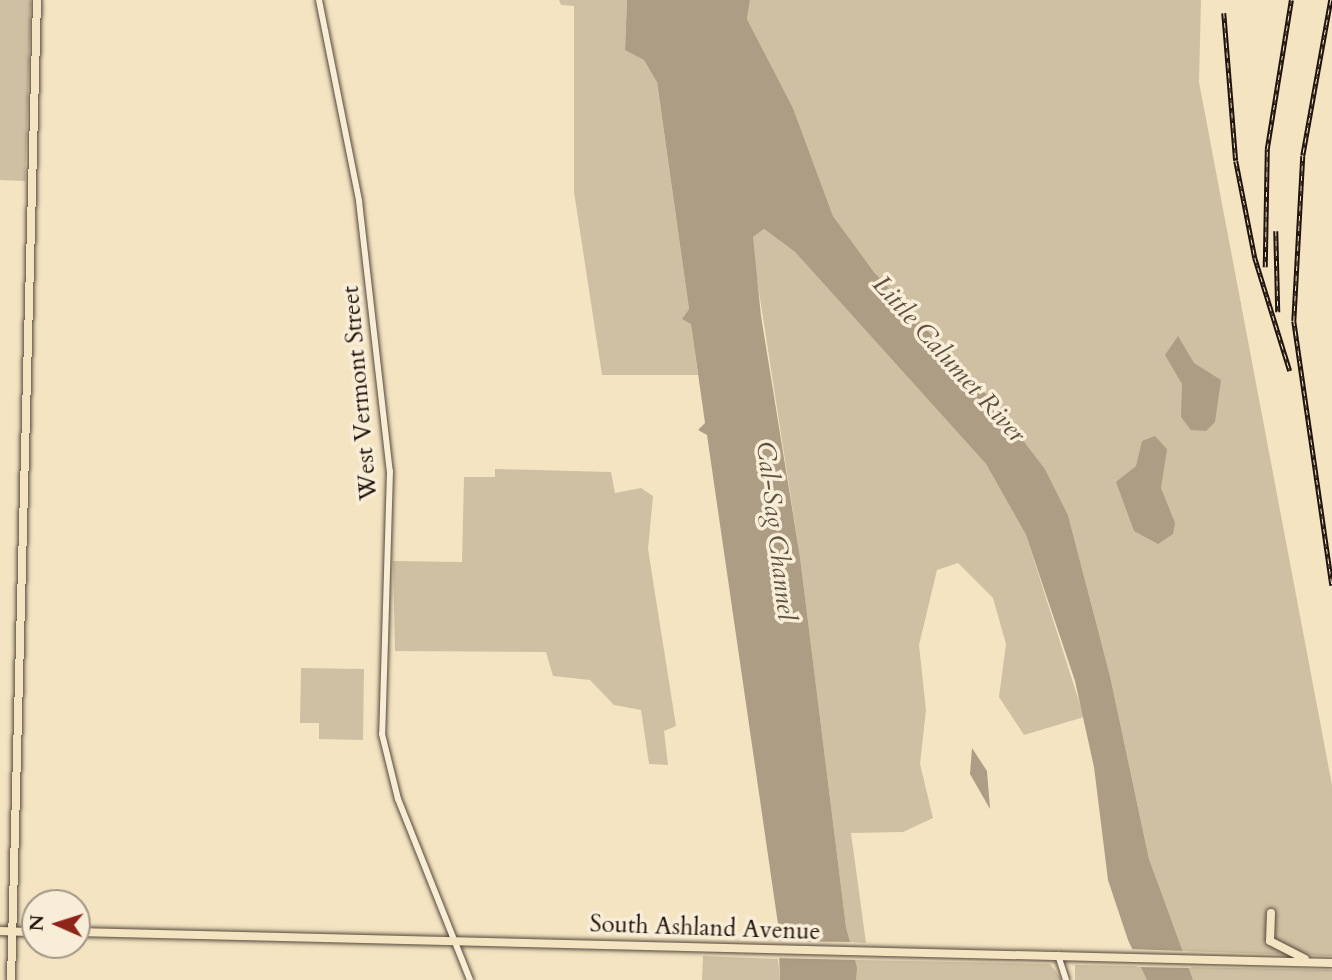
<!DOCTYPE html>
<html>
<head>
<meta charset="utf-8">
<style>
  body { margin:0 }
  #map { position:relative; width:1332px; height:980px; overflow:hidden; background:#f4e4c2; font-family:Cardo,serif }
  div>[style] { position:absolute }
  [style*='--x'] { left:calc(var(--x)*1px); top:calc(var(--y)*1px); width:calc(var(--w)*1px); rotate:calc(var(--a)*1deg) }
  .green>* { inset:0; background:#d0c0a3 }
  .water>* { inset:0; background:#ac9d84 }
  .pier>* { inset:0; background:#f4e4c2 }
  .roads { filter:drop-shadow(0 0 2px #54473a) drop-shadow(0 0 2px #54473a) }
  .minor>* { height:6px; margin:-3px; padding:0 3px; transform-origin:3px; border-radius:3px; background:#f8edd7 }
  .major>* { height:8px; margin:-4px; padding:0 4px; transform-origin:4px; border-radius:4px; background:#f4e4c2 }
  .rail>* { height:4.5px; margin-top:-2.25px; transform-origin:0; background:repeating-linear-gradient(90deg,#f8edd7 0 5px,#1f130c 0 10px); box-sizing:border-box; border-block:2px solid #1f130c }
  span { translate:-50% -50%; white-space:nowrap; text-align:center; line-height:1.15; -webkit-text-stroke:7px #f8edd7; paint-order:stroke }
  .street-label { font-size:24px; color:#1f130c }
  .water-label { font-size:26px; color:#5e5142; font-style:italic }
  .north { position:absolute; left:21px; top:889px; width:70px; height:70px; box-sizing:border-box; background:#f8edd7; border:2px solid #a19686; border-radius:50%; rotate:273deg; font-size:19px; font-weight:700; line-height:28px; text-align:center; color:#1f130c }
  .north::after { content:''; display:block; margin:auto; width:24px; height:32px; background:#8f2418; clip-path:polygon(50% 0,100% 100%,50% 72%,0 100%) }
</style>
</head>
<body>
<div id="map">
  <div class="green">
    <i style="clip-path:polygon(0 0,31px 0,25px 181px,0 180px)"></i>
    <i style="clip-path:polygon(559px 0,627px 0,625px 49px,644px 60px,656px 76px,689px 309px,684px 316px,691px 323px,698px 375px,602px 375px,574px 192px,574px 6px,561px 5px)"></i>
    <i style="clip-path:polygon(750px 0,1201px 0,1199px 82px,1332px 785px,1332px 956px,1181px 951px,1149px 859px,1110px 676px,1068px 515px,1045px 469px,996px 405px,874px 272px,833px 216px,793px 108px,747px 19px)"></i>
    <i style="clip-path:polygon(764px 229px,795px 252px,986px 464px,1026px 535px,1084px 717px,1024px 735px,999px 697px,1006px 644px,993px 598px,958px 563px,937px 570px,919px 645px,926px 710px,920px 764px,933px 818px,903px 832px,851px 833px,866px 943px,850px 942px,846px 927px,800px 557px,753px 253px,753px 237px)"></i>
    <i style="clip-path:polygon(495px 469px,611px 472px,615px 493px,641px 488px,653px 496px,648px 549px,676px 726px,664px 731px,668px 765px,649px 764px,641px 710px,614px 705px,590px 680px,553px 676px,546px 652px,395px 651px,393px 561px,462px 562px,464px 477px,495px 477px)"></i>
    <i style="clip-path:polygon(301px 668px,364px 669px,363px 740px,319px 739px,319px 723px,300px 723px)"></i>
    <i style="clip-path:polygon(703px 956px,778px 959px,780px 980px,702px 980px)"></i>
    <i style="clip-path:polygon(855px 960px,1050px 964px,1062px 980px,856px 980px)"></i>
    <i style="clip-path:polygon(1075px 965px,1332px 970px,1332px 980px,1075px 980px)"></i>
  </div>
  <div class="water">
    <i style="clip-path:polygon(627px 0,750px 0,747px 19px,793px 108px,833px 216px,874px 272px,996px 405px,1045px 469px,1068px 515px,1110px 676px,1149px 859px,1193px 980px,1147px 980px,1128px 940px,1108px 880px,1094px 767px,1075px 681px,1026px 535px,986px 464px,795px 252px,764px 229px,753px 237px,761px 316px,800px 557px,846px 927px,857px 968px,856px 980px,780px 980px,778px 924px,707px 435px,698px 430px,705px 423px,691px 324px,682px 319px,689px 309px,657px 82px,644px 60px,625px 50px)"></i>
    <i style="clip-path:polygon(1178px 336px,1194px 363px,1221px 380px,1215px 422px,1206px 431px,1191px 430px,1181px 417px,1182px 384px,1165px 355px)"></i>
    <i style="clip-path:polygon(1155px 436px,1167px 449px,1161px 488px,1175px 523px,1173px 534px,1158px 544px,1134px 531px,1116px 482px,1136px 466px,1142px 441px)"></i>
    <i style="clip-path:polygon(972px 748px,987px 771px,990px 809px,970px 774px)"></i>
  </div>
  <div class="pier">
    <i style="clip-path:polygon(775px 941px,854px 942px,858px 960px,774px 958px)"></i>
    <i style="clip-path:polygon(1129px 949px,1185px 951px,1191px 968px,1137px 967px)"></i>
  </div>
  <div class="roads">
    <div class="minor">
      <i style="--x:319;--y:0;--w:205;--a:78.7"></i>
      <i style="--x:359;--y:201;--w:272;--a:83.5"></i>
      <i style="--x:390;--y:471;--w:263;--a:91.7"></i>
      <i style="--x:382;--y:734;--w:67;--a:76.2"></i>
      <i style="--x:398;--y:799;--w:195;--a:68.3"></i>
      <i style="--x:1058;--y:955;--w:26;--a:72"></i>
    </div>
    <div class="major">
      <i style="--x:1271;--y:913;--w:28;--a:92"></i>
      <i style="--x:1270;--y:941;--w:39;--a:27"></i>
      <i style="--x:0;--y:931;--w:35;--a:2"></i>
      <i style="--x:77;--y:932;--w:1255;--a:1.41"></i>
      <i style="--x:11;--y:980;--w:980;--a:-88.48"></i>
    </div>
  </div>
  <div class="rail">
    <i style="--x:1331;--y:0;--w:158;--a:100.2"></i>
    <i style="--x:1303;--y:156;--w:165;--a:93.1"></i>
    <i style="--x:1294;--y:321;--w:267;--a:81.8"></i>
    <i style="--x:1224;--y:13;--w:148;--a:85.4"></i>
    <i style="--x:1236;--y:161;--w:99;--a:78.9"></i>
    <i style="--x:1255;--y:258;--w:118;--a:72.8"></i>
    <i style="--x:1276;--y:231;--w:81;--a:88.6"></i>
    <i style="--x:1265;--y:267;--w:118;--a:-89"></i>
    <i style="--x:1267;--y:149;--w:151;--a:-80.8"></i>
  </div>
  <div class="street-label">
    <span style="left:360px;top:393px;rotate:-95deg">West Vermont Street</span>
    <span style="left:705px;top:928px;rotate:2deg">South Ashland Avenue</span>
  </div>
  <div class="water-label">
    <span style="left:949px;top:359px;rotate:48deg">Little Calumet River</span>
    <span style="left:776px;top:531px;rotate:83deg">Cal-Sag Channel</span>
  </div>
  <div class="north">N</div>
</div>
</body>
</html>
